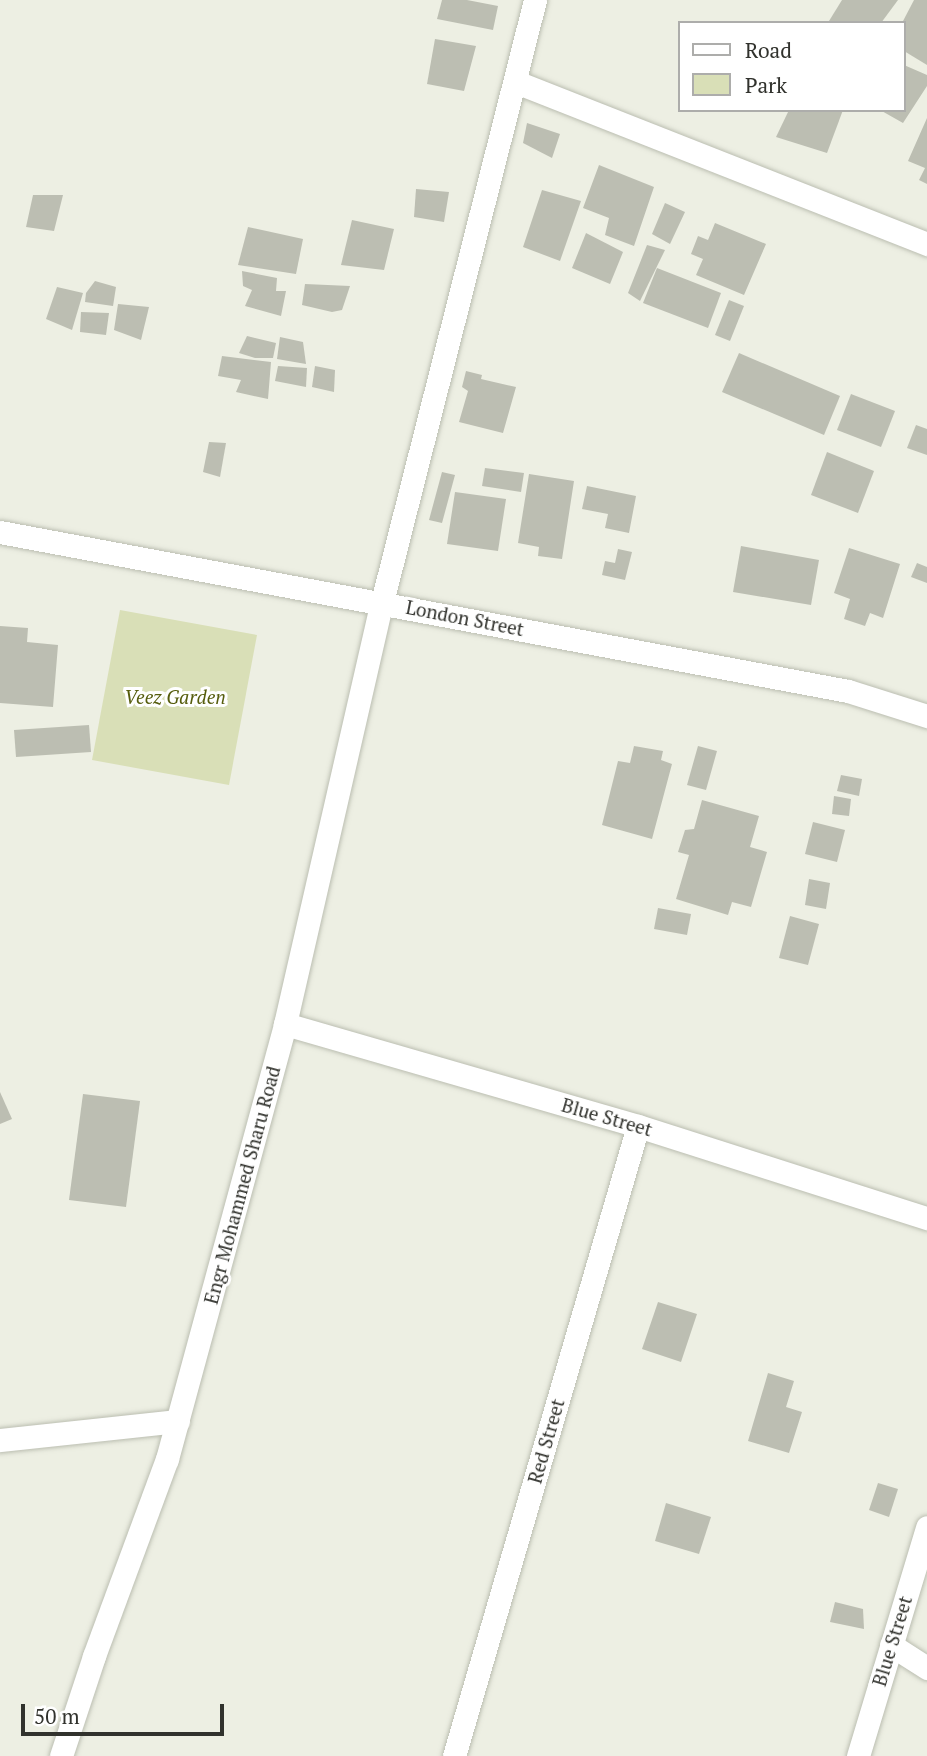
<!DOCTYPE html>
<html>
<head>
<meta charset="utf-8">
<style>
  body { margin:0 }
  #map { position:relative; width:927px; height:1756px; overflow:hidden; background:#edefe3; font-family:"PT Serif",serif }
  div>[style] { position:absolute }
  [style*='--x'] { left:calc(var(--x)*1px); top:calc(var(--y)*1px); width:calc(var(--w)*1px); rotate:calc(var(--a)*1deg) }
  .green>* { inset:0; background:#d9dfb7 }
  .building>* { inset:0; background:#bcbeb2 }
  .roads { filter:drop-shadow(0 0 2px #bbbeb1) drop-shadow(0 0 2px #bbbeb1) }
  .street>* { height:23px; margin:-11.5px; padding:0 11.5px; transform-origin:11.5px; border-radius:11.5px; background:#fff }
  span { translate:-50% -50%; white-space:nowrap; text-align:center; line-height:1.15; -webkit-text-stroke:6px #fff; paint-order:stroke }
  .street-label { font-size:19px; color:#31322d }
  .park-label { font-size:19px; color:#565d0d; font-style:italic }
  .legend { position:absolute; left:678px; top:21px; width:228px; height:91px; box-sizing:border-box; background:#fff; border:2px solid #adadab; margin:0; padding:9px 12px; list-style:none; font-size:21px; color:#31322d }
  .legend li { display:flex; align-items:center; gap:14px; height:35px }
  .legend b { width:35px; border:2px solid #adadab }
  .scale { position:absolute; left:21px; top:1704px; width:203px; height:32px; box-sizing:border-box; border:4px solid #31322d; border-top:0; padding-left:9px; font-size:21px; line-height:24px; white-space:nowrap; color:#31322d; -webkit-text-stroke:5px #fff; paint-order:stroke }
</style>
</head>
<body>
<div id="map">
  <div class="green">
    <i style="clip-path:polygon(120px 610px,257px 635px,229px 785px,92px 760px)"></i>
  </div>
  <div class="building">
    <i style="clip-path:polygon(442px 0,467px 0,498px 6px,493px 30px,437px 19px)"></i>
    <i style="clip-path:polygon(842px 0,898px 0,881px 23px,829px 21px)"></i>
    <i style="clip-path:polygon(914px 0,927px 0,927px 65px,904px 51px,902px 23px)"></i>
    <i style="clip-path:polygon(435px 39px,476px 46px,464px 91px,427px 84px)"></i>
    <i style="clip-path:polygon(904px 65px,927px 75px,927px 86px,903px 123px,880px 110px,904px 110px)"></i>
    <i style="clip-path:polygon(789px 110px,843px 110px,827px 153px,776px 137px)"></i>
    <i style="clip-path:polygon(927px 118px,927px 184px,919px 180px,925px 168px,908px 161px)"></i>
    <i style="clip-path:polygon(527px 123px,560px 134px,552px 158px,523px 143px)"></i>
    <i style="clip-path:polygon(599px 165px,654px 187px,634px 246px,605px 235px,609px 218px,583px 208px)"></i>
    <i style="clip-path:polygon(416px 189px,449px 192px,444px 222px,414px 217px)"></i>
    <i style="clip-path:polygon(542px 190px,581px 201px,560px 261px,523px 247px)"></i>
    <i style="clip-path:polygon(33px 195px,63px 195px,54px 231px,26px 227px)"></i>
    <i style="clip-path:polygon(665px 203px,685px 212px,670px 244px,652px 234px)"></i>
    <i style="clip-path:polygon(352px 220px,394px 229px,384px 270px,341px 265px)"></i>
    <i style="clip-path:polygon(715px 223px,766px 244px,744px 295px,696px 275px,703px 259px,691px 254px,698px 236px,708px 240px)"></i>
    <i style="clip-path:polygon(248px 227px,303px 239px,296px 274px,238px 265px)"></i>
    <i style="clip-path:polygon(586px 233px,623px 252px,610px 284px,572px 268px)"></i>
    <i style="clip-path:polygon(647px 245px,665px 250px,640px 301px,628px 293px)"></i>
    <i style="clip-path:polygon(657px 268px,721px 293px,708px 328px,643px 303px)"></i>
    <i style="clip-path:polygon(242px 271px,277px 278px,276px 291px,286px 291px,281px 316px,245px 306px,252px 290px,243px 286px)"></i>
    <i style="clip-path:polygon(95px 281px,116px 287px,113px 306px,85px 302px,86px 293px)"></i>
    <i style="clip-path:polygon(305px 284px,350px 286px,342px 310px,332px 312px,302px 305px)"></i>
    <i style="clip-path:polygon(57px 287px,83px 293px,72px 330px,46px 319px)"></i>
    <i style="clip-path:polygon(729px 300px,744px 306px,730px 341px,715px 335px)"></i>
    <i style="clip-path:polygon(118px 304px,149px 307px,141px 340px,114px 330px)"></i>
    <i style="clip-path:polygon(81px 312px,109px 313px,106px 335px,80px 332px)"></i>
    <i style="clip-path:polygon(247px 336px,276px 343px,273px 358px,255px 358px,239px 353px)"></i>
    <i style="clip-path:polygon(280px 337px,303px 342px,306px 364px,277px 359px)"></i>
    <i style="clip-path:polygon(739px 353px,840px 396px,824px 435px,722px 392px)"></i>
    <i style="clip-path:polygon(222px 356px,271px 362px,268px 399px,236px 392px,241px 380px,218px 376px)"></i>
    <i style="clip-path:polygon(278px 366px,307px 368px,306px 387px,275px 381px)"></i>
    <i style="clip-path:polygon(315px 366px,335px 370px,334px 392px,312px 387px)"></i>
    <i style="clip-path:polygon(466px 371px,482px 375px,481px 379px,516px 387px,503px 433px,459px 422px,468px 391px,462px 387px)"></i>
    <i style="clip-path:polygon(851px 394px,895px 411px,881px 447px,837px 430px)"></i>
    <i style="clip-path:polygon(916px 425px,927px 429px,927px 455px,907px 448px)"></i>
    <i style="clip-path:polygon(209px 442px,226px 443px,220px 477px,203px 472px)"></i>
    <i style="clip-path:polygon(827px 452px,874px 471px,858px 513px,811px 495px)"></i>
    <i style="clip-path:polygon(485px 468px,524px 473px,521px 492px,482px 486px)"></i>
    <i style="clip-path:polygon(442px 472px,455px 475px,442px 523px,429px 520px)"></i>
    <i style="clip-path:polygon(529px 474px,574px 481px,562px 559px,538px 556px,539px 547px,518px 543px)"></i>
    <i style="clip-path:polygon(587px 486px,636px 496px,629px 533px,605px 528px,608px 514px,582px 509px)"></i>
    <i style="clip-path:polygon(455px 492px,506px 499px,498px 551px,447px 544px)"></i>
    <i style="clip-path:polygon(741px 546px,819px 560px,811px 605px,733px 592px)"></i>
    <i style="clip-path:polygon(849px 548px,900px 564px,883px 618px,870px 613px,865px 626px,844px 619px,850px 599px,834px 593px)"></i>
    <i style="clip-path:polygon(618px 549px,632px 552px,625px 580px,602px 575px,605px 561px,615px 563px)"></i>
    <i style="clip-path:polygon(917px 563px,927px 567px,927px 583px,911px 577px)"></i>
    <i style="clip-path:polygon(0 626px,28px 628px,27px 642px,58px 645px,53px 707px,0 703px)"></i>
    <i style="clip-path:polygon(89px 725px,91px 752px,16px 757px,14px 730px)"></i>
    <i style="clip-path:polygon(634px 746px,663px 751px,661px 760px,672px 764px,652px 839px,602px 825px,618px 761px,630px 763px)"></i>
    <i style="clip-path:polygon(698px 746px,717px 751px,706px 790px,687px 785px)"></i>
    <i style="clip-path:polygon(841px 775px,862px 779px,859px 796px,837px 791px)"></i>
    <i style="clip-path:polygon(834px 796px,851px 799px,849px 816px,832px 814px)"></i>
    <i style="clip-path:polygon(702px 800px,759px 816px,750px 847px,767px 852px,751px 907px,732px 902px,728px 915px,676px 899px,689px 855px,678px 852px,685px 830px,694px 829px)"></i>
    <i style="clip-path:polygon(813px 822px,845px 830px,837px 862px,805px 854px)"></i>
    <i style="clip-path:polygon(809px 879px,830px 883px,826px 909px,805px 905px)"></i>
    <i style="clip-path:polygon(658px 908px,691px 914px,687px 935px,654px 929px)"></i>
    <i style="clip-path:polygon(790px 916px,819px 924px,808px 965px,779px 958px)"></i>
    <i style="clip-path:polygon(0 1092px,12px 1119px,0 1124px)"></i>
    <i style="clip-path:polygon(83px 1094px,140px 1101px,126px 1207px,69px 1200px)"></i>
    <i style="clip-path:polygon(658px 1302px,697px 1314px,681px 1362px,642px 1349px)"></i>
    <i style="clip-path:polygon(768px 1373px,794px 1381px,786px 1407px,802px 1412px,789px 1453px,748px 1441px)"></i>
    <i style="clip-path:polygon(878px 1483px,898px 1489px,889px 1517px,869px 1510px)"></i>
    <i style="clip-path:polygon(666px 1503px,711px 1517px,699px 1554px,655px 1541px)"></i>
    <i style="clip-path:polygon(835px 1602px,863px 1609px,864px 1629px,830px 1622px)"></i>
  </div>
  <div class="roads">
    <div class="street">
      <i style="--x:516;--y:82;--w:442;--a:21.5"></i>
      <i style="--x:0;--y:532;--w:863;--a:10.62"></i>
      <i style="--x:848;--y:691;--w:83;--a:17.6"></i>
      <i style="--x:285;--y:1024;--w:367;--a:16.1"></i>
      <i style="--x:638;--y:1126;--w:303;--a:17.7"></i>
      <i style="--x:0;--y:1440;--w:179;--a:-6.1"></i>
      <i style="--x:891;--y:1645;--w:43;--a:32.6"></i>
      <i style="--x:61;--y:1756;--w:105;--a:-71.7"></i>
      <i style="--x:94;--y:1656;--w:210;--a:-69.7"></i>
      <i style="--x:167;--y:1459;--w:451;--a:-74.8"></i>
      <i style="--x:285;--y:1024;--w:433;--a:-77.1"></i>
      <i style="--x:382;--y:602;--w:621;--a:-75.74"></i>
      <i style="--x:454;--y:1756;--w:656;--a:-73.72"></i>
      <i style="--x:858;--y:1756;--w:239;--a:-73.2"></i>
    </div>
  </div>
  <div class="street-label">
    <span style="left:465px;top:618px;rotate:11deg">London Street</span>
    <span style="left:607px;top:1117px;rotate:16deg">Blue Street</span>
    <span style="left:242px;top:1185px;rotate:-75deg">Engr Mohammed Sharu Road</span>
    <span style="left:546px;top:1441px;rotate:-74deg">Red Street</span>
    <span style="left:892px;top:1641px;rotate:-73deg">Blue Street</span>
  </div>
  <div class="park-label">
    <span style="left:175px;top:697px">Veez Garden</span>
  </div>
  <ul class="legend">
  <li><b style="height:9px;background:#fff"></b>Road</li>
  <li><b style="height:19px;background:#d9dfb7"></b>Park</li>
  </ul>
  <div class="scale">50 m</div>
</div>
</body>
</html>
